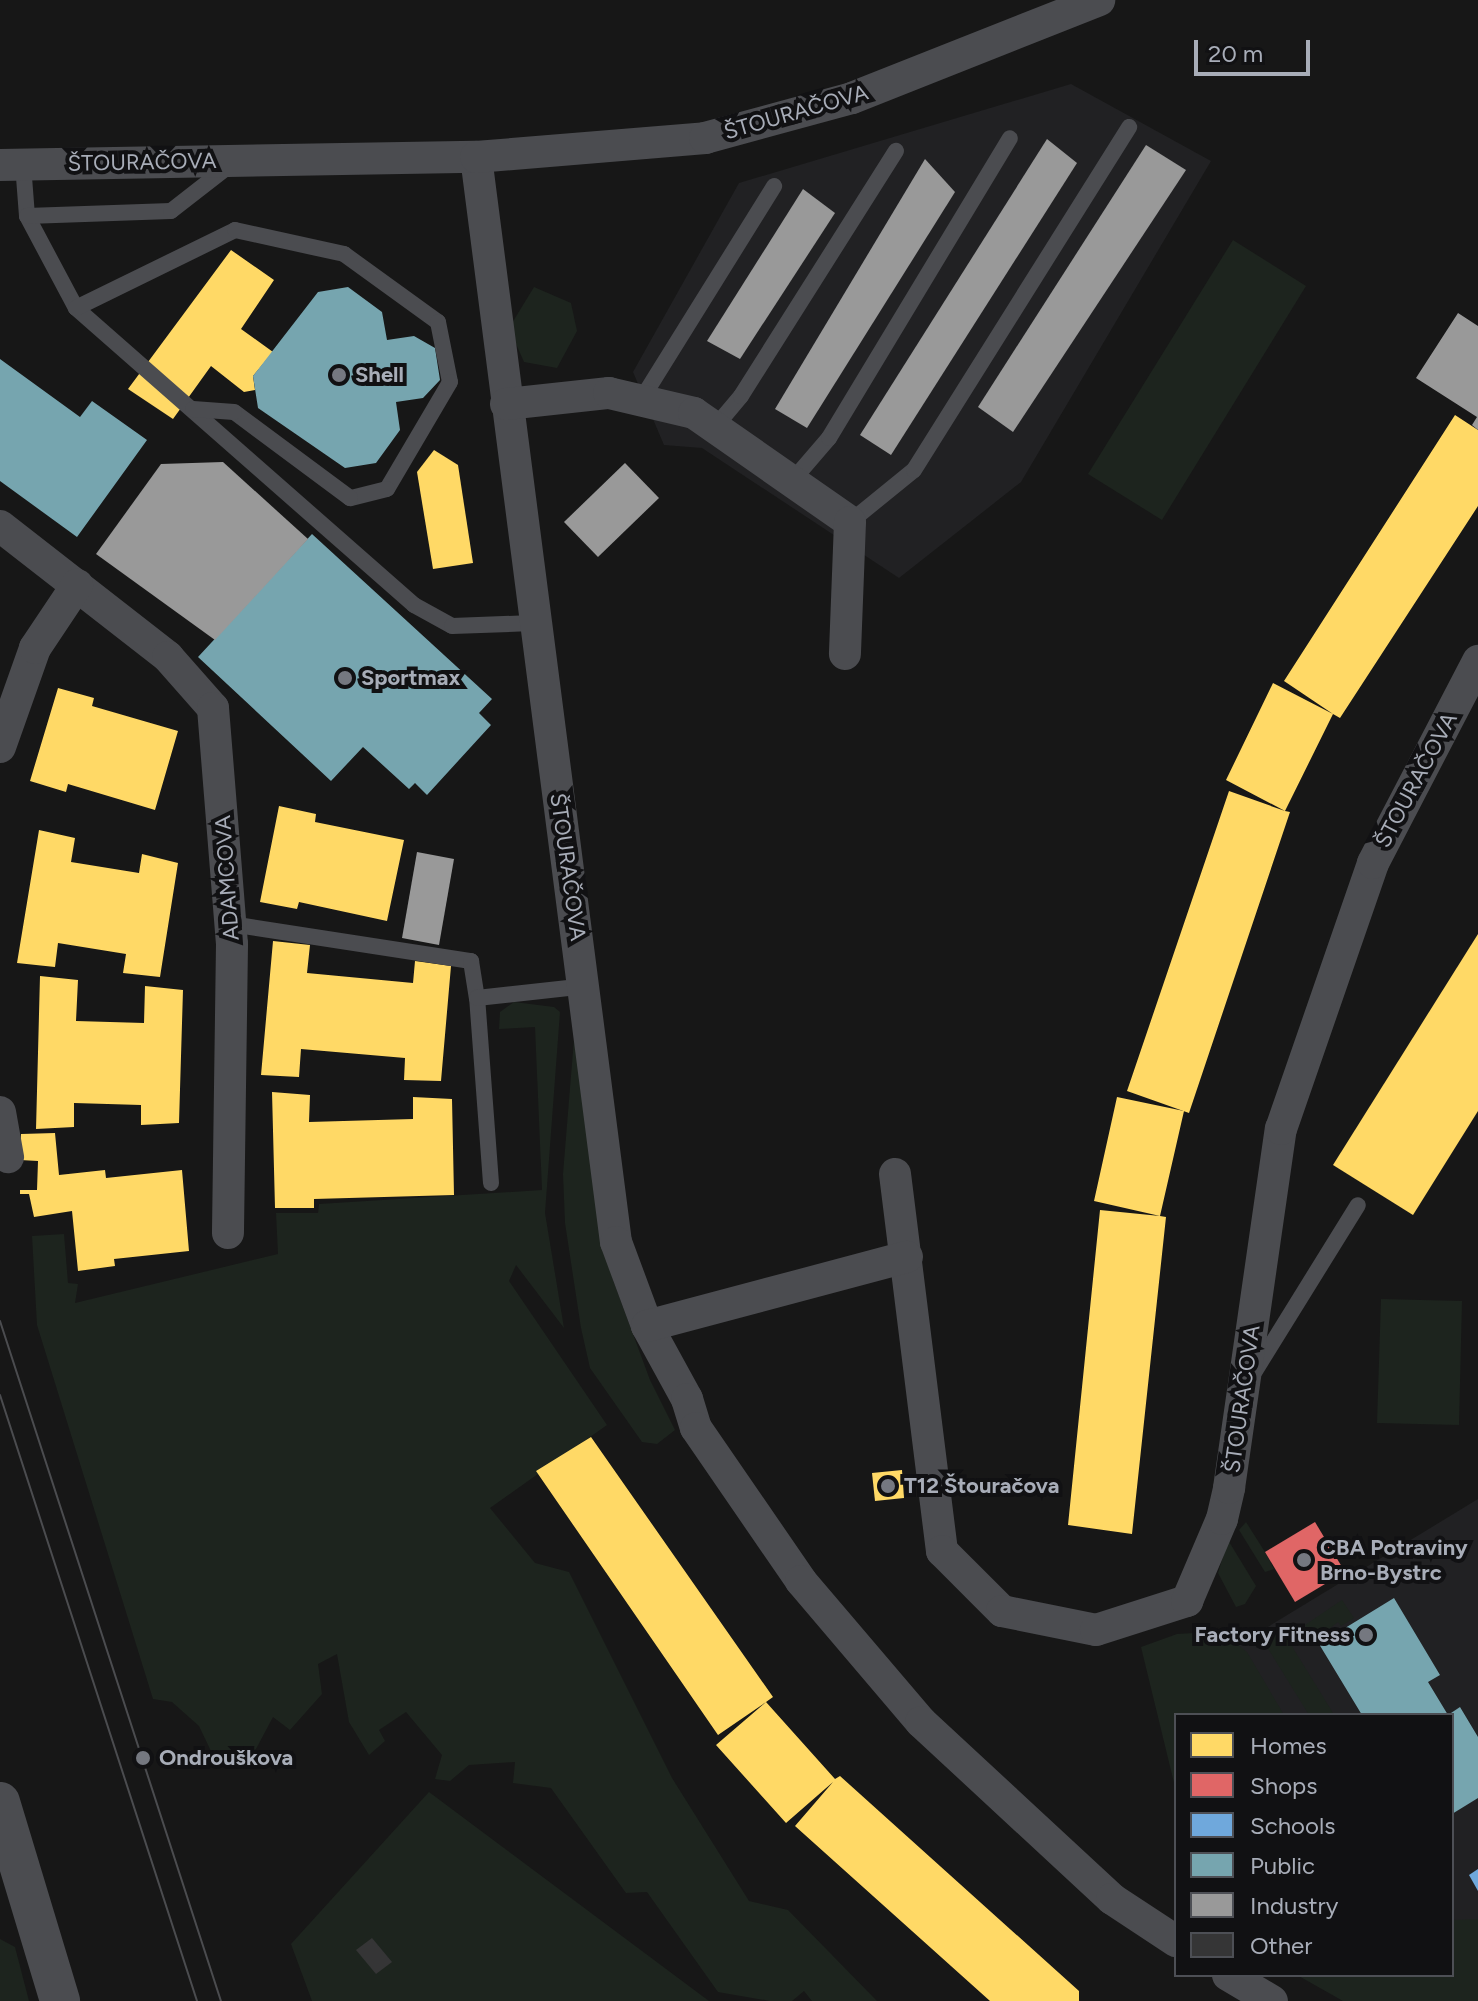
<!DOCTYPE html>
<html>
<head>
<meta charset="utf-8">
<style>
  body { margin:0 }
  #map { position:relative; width:1478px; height:2001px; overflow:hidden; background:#171717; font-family:Figtree,sans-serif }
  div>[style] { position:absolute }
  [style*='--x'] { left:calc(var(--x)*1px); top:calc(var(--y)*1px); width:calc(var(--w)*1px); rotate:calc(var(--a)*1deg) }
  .built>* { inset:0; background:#212123 }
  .green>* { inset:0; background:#1d241e }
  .homes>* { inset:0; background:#ffd966 }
  .shops>* { inset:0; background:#e06666 }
  .schools>* { inset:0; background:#6fa8dc }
  .public>* { inset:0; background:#76a5af }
  .industry>* { inset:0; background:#999 }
  .building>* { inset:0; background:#353536 }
  .service>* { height:16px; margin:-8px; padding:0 8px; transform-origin:8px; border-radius:8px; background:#4b4c50 }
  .minor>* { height:32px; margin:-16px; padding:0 16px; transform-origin:16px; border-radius:16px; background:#4b4c50 }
  .tertiary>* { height:40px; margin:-20px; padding:0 20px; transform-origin:20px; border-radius:20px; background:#4b4c50 }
  .tram>* { height:2px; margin:-1px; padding:0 1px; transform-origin:1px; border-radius:1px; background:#4b4c4f }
  .dots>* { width:22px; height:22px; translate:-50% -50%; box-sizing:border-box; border:4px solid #111113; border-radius:50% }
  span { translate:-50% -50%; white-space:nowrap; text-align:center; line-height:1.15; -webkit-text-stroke:8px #111113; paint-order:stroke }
  .street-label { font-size:22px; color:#a8adb8 }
  .poi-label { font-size:22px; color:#a8adb8; font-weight:700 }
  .left { translate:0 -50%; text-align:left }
  .right { translate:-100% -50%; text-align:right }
  .legend { position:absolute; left:1174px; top:1713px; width:280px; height:264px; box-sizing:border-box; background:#111113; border:2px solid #4d4f55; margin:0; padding:10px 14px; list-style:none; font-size:24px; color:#a8adb8 }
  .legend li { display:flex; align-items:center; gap:16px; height:40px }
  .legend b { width:40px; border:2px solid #4d4f55 }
  .scale { position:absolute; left:1194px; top:40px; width:116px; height:36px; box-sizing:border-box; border:4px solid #a8adb8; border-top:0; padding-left:10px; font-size:24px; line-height:28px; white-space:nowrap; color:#a8adb8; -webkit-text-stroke:6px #111113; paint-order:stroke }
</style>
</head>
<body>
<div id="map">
  <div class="built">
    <i style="clip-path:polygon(1071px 84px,1211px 161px,1021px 482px,899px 578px,702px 448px,664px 445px,633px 372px,739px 183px)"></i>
    <i style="clip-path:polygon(1478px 1499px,1478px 2001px,1452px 1975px,1452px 1715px,1176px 1715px,1156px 1695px)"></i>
  </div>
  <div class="green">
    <i style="clip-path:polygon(1233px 240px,1306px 286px,1162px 520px,1088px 474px)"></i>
    <i style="clip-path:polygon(534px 287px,571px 303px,577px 331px,557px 368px,524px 362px,509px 328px)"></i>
    <i style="clip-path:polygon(514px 1002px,554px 1007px,560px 1012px,545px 1213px,564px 1328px,516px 1265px,509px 1281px,607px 1425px,490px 1508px,535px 1563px,569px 1572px,672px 1778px,749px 1901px,788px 1910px,877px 2001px,812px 2001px,804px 1991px,792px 2001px,770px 2001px,718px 1992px,647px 1892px,626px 1893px,551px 1788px,513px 1783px,515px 1762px,469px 1765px,450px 1781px,435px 1779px,442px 1755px,406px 1712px,379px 1730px,385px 1741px,369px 1755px,349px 1722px,337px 1654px,318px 1664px,322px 1694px,290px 1730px,273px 1717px,256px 1749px,219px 1768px,199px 1726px,172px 1702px,153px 1699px,37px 1325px,32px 1236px,64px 1234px,68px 1283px,78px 1284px,75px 1303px,278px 1254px,276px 1213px,318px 1213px,319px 1204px,542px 1190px,535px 1027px,499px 1029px,500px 1012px)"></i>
    <i style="clip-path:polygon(574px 1039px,613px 1280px,650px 1380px,675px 1430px,657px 1444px,642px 1442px,590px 1368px,581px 1328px,565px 1223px,563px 1174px)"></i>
    <i style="clip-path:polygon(1381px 1299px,1462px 1301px,1459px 1425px,1377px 1423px)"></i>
    <i style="clip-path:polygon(1246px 1522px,1265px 1552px,1274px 1569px,1265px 1572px,1239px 1530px)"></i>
    <i style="clip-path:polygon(1228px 1540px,1256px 1586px,1245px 1604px,1236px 1607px,1218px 1573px)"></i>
    <i style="clip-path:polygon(1342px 1600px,1354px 1618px,1341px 1626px,1338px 1622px,1314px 1640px,1305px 1625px)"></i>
    <i style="clip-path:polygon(1282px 1630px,1333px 1713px,1331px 1715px,1309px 1715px,1264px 1642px)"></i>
    <i style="clip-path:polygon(1195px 1633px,1219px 1643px,1225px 1635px,1247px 1652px,1284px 1715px,1176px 1715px,1176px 1791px,1141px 1647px,1177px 1634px)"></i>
    <i style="clip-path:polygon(429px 1792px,709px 2001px,312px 2001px,291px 1944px)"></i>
    <i style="clip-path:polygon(1478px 1919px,1478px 2001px,1343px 2001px,1297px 1975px,1452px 1975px,1452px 1920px)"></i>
    <i style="clip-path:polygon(0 1939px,15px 1947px,29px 2001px,0 2001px)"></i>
  </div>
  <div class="homes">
    <i style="clip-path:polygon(231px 250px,274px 280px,241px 329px,273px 352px,253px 376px,255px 390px,244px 392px,211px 366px,173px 419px,128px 389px)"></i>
    <i style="clip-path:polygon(1455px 415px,1478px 430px,1478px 506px,1340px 718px,1333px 714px,1285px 811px,1290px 812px,1189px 1113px,1127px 1091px,1229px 791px,1285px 811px,1226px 780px,1273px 683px,1333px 714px,1284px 681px)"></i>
    <i style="clip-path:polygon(434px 450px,458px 465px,473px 563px,433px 569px,417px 472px)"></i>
    <i style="clip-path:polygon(58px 688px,94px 698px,92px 706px,178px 731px,155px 810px,68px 784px,66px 792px,30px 781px)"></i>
    <i style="clip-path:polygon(279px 806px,316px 814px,315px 822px,404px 840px,387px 921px,299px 902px,297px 909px,260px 902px)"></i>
    <i style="clip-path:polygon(39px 830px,75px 838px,71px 862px,139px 873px,142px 854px,178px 863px,160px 977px,123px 973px,126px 954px,58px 943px,55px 967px,17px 963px)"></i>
    <i style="clip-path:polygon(1478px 934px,1478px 1111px,1413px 1215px,1333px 1165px)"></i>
    <i style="clip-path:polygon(273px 941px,310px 945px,307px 973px,413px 983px,415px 961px,451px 966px,441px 1081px,404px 1080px,405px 1058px,301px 1049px,299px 1077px,261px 1075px)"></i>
    <i style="clip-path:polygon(40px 976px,78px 980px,76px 1021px,144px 1023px,145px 986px,183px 990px,179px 1123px,141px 1125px,141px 1105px,74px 1103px,74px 1127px,36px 1129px)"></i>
    <i style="clip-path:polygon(272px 1092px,310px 1095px,309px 1122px,413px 1119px,413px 1097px,452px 1099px,454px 1195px,314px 1199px,314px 1208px,275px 1208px)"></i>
    <i style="clip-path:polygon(1117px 1097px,1184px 1111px,1160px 1216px,1166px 1217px,1132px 1534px,1068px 1525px,1100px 1210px,1160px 1216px,1094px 1201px)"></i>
    <i style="clip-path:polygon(55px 1133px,59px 1175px,105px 1170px,106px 1178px,182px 1170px,189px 1251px,114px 1259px,115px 1266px,78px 1271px,72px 1211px,34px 1217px,29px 1194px,20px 1194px,20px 1190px,37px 1190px,38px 1161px,20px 1160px,21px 1134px)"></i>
    <i style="clip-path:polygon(591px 1437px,773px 1697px,766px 1702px,835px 1779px,840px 1776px,1079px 1991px,1079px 2001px,990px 2001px,795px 1826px,833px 1782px,786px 1823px,716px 1745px,766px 1702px,718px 1735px,536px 1471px)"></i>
    <i style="clip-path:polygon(902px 1470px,904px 1498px,875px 1501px,872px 1473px)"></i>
  </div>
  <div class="shops">
    <i style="clip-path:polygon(1315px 1522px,1345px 1572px,1295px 1602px,1265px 1552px)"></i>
  </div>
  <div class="schools">
    <i style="clip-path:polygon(1478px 1869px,1478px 1891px,1469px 1875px)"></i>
  </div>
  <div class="public">
    <i style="clip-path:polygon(348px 287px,382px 312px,387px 340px,414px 336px,435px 348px,440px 380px,423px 398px,396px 402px,400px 430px,376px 463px,345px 468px,258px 408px,253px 376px,318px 292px)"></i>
    <i style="clip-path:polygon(0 359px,80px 417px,92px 401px,147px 440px,77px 537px,0 481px)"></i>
    <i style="clip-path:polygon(312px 534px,492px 699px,479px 713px,491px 725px,427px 795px,415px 783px,409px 789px,363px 747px,331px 781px,198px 657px)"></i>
    <i style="clip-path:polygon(1394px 1598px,1440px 1675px,1428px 1682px,1448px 1715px,1460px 1707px,1478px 1737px,1478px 1798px,1452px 1814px,1452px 1715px,1362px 1715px,1319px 1644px)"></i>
  </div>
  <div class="industry">
    <i style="clip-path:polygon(1047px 139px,1077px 163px,891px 455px,860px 435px)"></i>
    <i style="clip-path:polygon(1146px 145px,1186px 170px,1013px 432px,978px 407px)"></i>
    <i style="clip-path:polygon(925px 159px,955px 192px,807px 428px,775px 409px)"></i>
    <i style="clip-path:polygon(803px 189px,835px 213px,740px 359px,707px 341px)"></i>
    <i style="clip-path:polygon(1458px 313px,1478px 326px,1478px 430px,1472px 425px,1477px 417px,1416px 378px)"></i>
    <i style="clip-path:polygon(223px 462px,308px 539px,215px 640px,96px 554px,161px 464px)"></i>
    <i style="clip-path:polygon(625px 463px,659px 498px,598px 557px,564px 522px)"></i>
    <i style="clip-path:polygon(417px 852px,454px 859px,439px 945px,402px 938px)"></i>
  </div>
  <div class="building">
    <i style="clip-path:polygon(372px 1938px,392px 1962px,376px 1974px,356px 1950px)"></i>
  </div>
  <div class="service">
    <i style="--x:23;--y:164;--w:52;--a:85.6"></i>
    <i style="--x:27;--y:216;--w:104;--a:62"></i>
    <i style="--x:76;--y:308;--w:450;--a:41.3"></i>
    <i style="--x:414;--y:605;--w:43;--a:28.9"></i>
    <i style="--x:452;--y:626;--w:80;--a:-2.1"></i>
    <i style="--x:27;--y:216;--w:144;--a:-2"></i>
    <i style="--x:171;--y:211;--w:75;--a:-37.9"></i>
    <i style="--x:76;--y:308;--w:177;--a:-26.1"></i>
    <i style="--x:235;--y:230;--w:112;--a:12.4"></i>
    <i style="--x:344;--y:254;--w:116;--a:35.9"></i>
    <i style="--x:438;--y:322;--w:61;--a:78.7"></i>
    <i style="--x:450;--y:382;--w:124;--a:120.5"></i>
    <i style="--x:387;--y:489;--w:38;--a:166"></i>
    <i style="--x:350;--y:498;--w:144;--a:-143.4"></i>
    <i style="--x:234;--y:412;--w:41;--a:-175.8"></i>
    <i style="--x:641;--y:400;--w:252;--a:-58.1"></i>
    <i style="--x:715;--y:427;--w:40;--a:-50"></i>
    <i style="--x:741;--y:396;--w:290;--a:-57.7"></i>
    <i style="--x:792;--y:481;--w:57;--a:-49.3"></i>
    <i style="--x:829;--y:438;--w:350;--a:-58.9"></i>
    <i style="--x:850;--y:522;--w:82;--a:-39.1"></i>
    <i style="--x:914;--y:470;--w:405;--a:-57.9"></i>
    <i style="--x:231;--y:924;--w:243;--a:8.8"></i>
    <i style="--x:471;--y:961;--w:37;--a:81"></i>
    <i style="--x:491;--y:1183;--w:186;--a:-94.3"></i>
    <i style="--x:477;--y:998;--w:110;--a:-6.3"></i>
    <i style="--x:1255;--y:1371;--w:195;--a:-58.2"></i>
  </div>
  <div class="minor">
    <i style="--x:476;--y:157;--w:1094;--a:82.65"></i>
    <i style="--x:616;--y:1242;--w:90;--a:69.7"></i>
    <i style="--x:647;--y:1326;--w:83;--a:61.3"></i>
    <i style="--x:687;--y:1399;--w:30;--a:73"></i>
    <i style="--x:696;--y:1428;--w:186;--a:55.5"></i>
    <i style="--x:801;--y:1581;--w:185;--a:49.6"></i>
    <i style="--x:921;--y:1722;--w:260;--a:42.8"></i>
    <i style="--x:1112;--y:1899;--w:77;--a:33.3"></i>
    <i style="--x:0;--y:165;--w:476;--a:-1"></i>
    <i style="--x:476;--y:157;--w:230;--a:-4.7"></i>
    <i style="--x:705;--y:138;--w:152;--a:-15.2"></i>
    <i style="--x:852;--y:98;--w:266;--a:-21.6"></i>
    <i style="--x:506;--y:404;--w:104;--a:-6.1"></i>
    <i style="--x:609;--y:393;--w:87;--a:13.2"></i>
    <i style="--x:694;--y:413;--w:190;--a:34.9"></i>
    <i style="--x:850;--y:522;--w:132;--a:92.2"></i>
    <i style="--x:0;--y:526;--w:213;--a:37.9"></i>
    <i style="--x:168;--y:657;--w:68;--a:48.6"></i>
    <i style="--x:213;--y:708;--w:237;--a:85.4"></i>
    <i style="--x:232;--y:944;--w:289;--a:90.8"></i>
    <i style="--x:0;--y:747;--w:105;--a:-70.5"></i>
    <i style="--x:35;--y:648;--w:76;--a:-56.3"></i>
    <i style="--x:0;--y:1112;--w:46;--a:79.9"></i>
    <i style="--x:895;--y:1174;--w:380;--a:82.9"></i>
    <i style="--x:942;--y:1551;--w:85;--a:45"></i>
    <i style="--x:1002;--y:1611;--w:96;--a:11.4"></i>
    <i style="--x:1096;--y:1630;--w:96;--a:-17.7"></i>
    <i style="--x:1187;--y:1601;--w:89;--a:-66.9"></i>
    <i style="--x:1222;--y:1519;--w:32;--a:-77"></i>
    <i style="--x:1229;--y:1488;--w:363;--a:-81.8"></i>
    <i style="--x:1281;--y:1129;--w:281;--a:-70.9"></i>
    <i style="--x:1373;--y:863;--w:228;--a:-62.5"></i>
    <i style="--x:647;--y:1326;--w:269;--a:-14.9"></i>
    <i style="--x:1228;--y:1975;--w:51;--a:30.6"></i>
  </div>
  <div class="tertiary">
    <i style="--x:0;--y:1802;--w:208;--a:73.2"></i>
  </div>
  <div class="tram">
    <i style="--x:0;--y:1321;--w:715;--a:72"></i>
    <i style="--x:0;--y:1395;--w:637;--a:71.99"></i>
  </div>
  <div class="dots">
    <i style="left:339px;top:375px;background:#757880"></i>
    <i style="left:345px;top:678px;background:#757880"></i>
    <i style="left:888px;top:1486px;background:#757880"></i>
    <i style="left:1304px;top:1560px;background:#757880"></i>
    <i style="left:1366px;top:1635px;background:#757880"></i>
    <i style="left:143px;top:1758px;background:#757880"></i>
  </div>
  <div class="street-label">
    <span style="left:796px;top:112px;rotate:-16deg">ŠTOURAČOVA</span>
    <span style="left:142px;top:162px;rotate:-1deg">ŠTOURAČOVA</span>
    <span style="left:1416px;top:780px;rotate:-62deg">ŠTOURAČOVA</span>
    <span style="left:568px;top:867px;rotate:82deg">ŠTOURAČOVA</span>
    <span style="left:227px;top:878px;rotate:-94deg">ADAMCOVA</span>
    <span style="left:1242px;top:1399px;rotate:-82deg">ŠTOURAČOVA</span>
  </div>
  <div class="poi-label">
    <span class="left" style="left:355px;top:375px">Shell</span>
    <span class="left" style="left:361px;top:678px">Sportmax</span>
    <span class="left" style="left:904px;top:1486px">T12 Štouračova</span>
    <span class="left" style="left:1320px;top:1560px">CBA Potraviny<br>Brno-Bystrc</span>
    <span class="right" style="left:1350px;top:1635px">Factory Fitness</span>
    <span class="left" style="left:159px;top:1758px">Ondrouškova</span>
  </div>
  <ul class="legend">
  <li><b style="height:22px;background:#ffd966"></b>Homes</li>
  <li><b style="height:22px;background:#e06666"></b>Shops</li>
  <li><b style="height:22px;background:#6fa8dc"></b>Schools</li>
  <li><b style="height:22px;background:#76a5af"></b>Public</li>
  <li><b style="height:22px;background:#999"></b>Industry</li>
  <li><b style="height:22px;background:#353536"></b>Other</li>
  </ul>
  <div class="scale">20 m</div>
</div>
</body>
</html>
